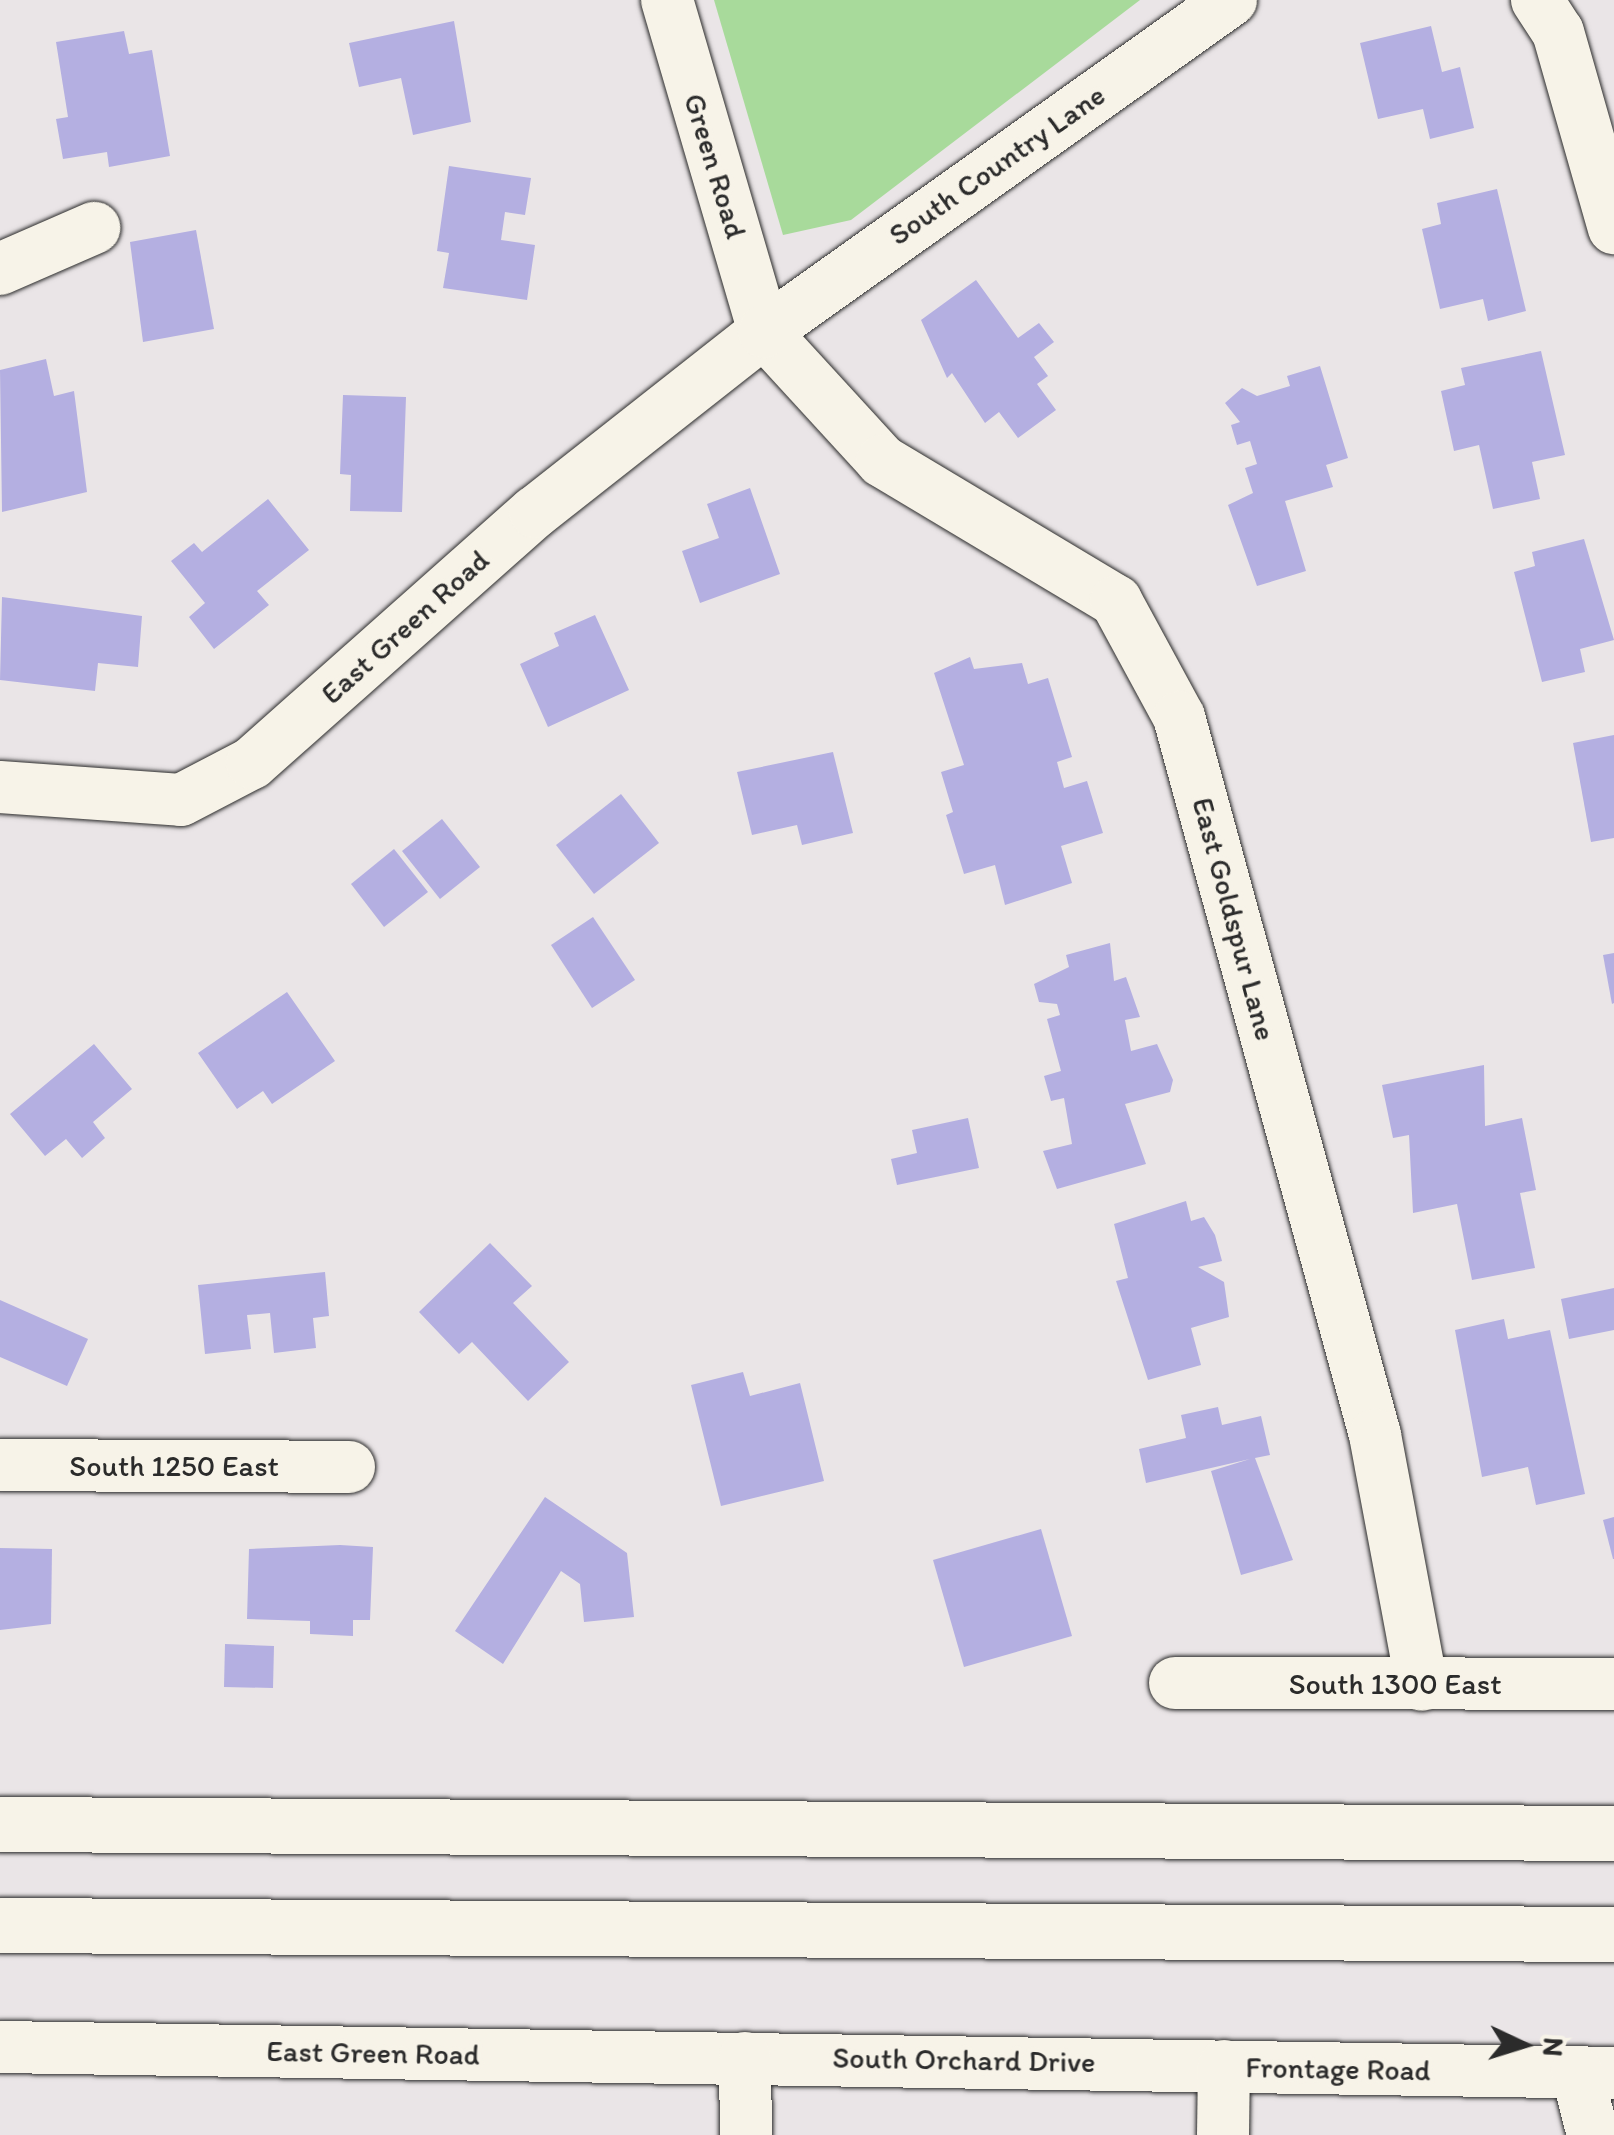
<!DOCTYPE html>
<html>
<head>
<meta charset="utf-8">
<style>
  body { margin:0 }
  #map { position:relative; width:1614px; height:2135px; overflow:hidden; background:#eae5e7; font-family:Itim,sans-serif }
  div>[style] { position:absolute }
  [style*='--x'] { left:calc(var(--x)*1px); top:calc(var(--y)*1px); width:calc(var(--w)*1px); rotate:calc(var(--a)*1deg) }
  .green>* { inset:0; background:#a8da9b }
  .building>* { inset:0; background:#b4afe1 }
  .roads { filter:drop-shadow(0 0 2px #2b2b2b) drop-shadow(0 0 2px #2b2b2b) }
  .minor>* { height:52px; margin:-26px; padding:0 26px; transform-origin:26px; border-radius:26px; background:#f7f3e8 }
  .highway>* { height:55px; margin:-27.5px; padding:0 27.5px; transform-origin:27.5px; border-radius:27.5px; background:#f7f3e8 }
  span { translate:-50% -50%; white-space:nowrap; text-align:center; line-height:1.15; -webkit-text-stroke:9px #f7f3e8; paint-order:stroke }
  .street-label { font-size:30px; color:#2b2b2b }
  .north { position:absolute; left:1474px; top:1995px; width:100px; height:100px; -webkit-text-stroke:8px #f7f3e8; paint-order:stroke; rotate:94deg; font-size:28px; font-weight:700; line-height:40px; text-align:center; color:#2b2b2b }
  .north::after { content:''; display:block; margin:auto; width:35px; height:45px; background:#2b2b2b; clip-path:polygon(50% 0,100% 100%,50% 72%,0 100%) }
</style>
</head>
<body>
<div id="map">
  <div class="green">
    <i style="clip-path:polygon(714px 0,1140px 0,851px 220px,783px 235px)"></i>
  </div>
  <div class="building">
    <i style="clip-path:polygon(454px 21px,471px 122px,413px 135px,401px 78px,359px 87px,349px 43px)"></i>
    <i style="clip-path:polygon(1431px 26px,1442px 72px,1460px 67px,1474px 128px,1430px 139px,1423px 109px,1378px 119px,1360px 43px)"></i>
    <i style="clip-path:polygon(124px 31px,129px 54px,152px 50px,170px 156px,109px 167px,107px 152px,63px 159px,56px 119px,68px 117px,56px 42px)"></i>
    <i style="clip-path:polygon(449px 166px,531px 178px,525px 215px,505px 212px,501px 240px,535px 245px,527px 300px,443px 288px,449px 253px,437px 251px)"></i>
    <i style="clip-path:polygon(1497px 189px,1526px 311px,1488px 321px,1483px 299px,1440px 309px,1422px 229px,1441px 224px,1437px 203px)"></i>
    <i style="clip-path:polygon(196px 230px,214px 329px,143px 342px,130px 242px)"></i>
    <i style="clip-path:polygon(976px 280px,1018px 338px,1039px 323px,1054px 342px,1034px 357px,1048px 376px,1037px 384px,1056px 410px,1018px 438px,999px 412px,985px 423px,952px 373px,947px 378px,921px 320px)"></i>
    <i style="clip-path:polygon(1541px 351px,1565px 455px,1532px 462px,1540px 499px,1493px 509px,1479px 445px,1454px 451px,1441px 391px,1465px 385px,1461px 368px)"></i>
    <i style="clip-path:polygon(46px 359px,54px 396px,74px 391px,87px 492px,2px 512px,0 370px)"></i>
    <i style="clip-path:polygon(1320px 366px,1348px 458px,1326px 465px,1333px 487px,1285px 501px,1306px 571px,1257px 586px,1228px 505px,1253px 493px,1245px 468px,1257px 464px,1250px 441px,1237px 445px,1231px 425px,1240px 422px,1225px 403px,1242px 388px,1257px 396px,1290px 386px,1287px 376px)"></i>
    <i style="clip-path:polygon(343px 395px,406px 397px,402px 512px,350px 511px,351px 475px,340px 474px)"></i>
    <i style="clip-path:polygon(750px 488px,780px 574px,700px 603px,682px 551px,719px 538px,707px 504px)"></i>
    <i style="clip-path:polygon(268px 499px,309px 550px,257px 591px,269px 605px,214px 649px,189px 617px,205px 603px,171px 561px,194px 543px,202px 552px)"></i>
    <i style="clip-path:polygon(1584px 539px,1614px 640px,1580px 649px,1585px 672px,1542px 682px,1514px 572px,1535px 566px,1532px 552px)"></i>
    <i style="clip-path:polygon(2px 597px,142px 616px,138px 667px,98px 663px,95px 691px,0 680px)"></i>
    <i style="clip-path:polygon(595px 615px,629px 690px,548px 727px,520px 664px,559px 646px,554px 633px)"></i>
    <i style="clip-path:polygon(970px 657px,974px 669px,1022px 663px,1028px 684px,1048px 678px,1072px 757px,1057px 762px,1064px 788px,1087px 781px,1103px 833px,1061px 846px,1072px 883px,1005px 905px,995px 865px,964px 874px,946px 815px,953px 812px,941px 772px,964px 765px,934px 673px)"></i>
    <i style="clip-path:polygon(1614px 735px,1614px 838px,1591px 842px,1573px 743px)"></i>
    <i style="clip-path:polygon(833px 752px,853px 833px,802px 845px,797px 825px,752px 835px,737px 772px)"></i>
    <i style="clip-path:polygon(621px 794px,659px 843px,594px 894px,556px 845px)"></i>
    <i style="clip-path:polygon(442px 819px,480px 867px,440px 899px,402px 851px)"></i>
    <i style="clip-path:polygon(394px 849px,428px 892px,384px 927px,351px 884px)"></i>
    <i style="clip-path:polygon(593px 917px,635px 980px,592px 1008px,551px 945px)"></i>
    <i style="clip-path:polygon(1110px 943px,1114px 981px,1126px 977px,1140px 1017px,1125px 1020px,1131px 1051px,1157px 1044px,1173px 1080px,1170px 1092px,1125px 1104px,1146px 1164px,1057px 1189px,1043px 1151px,1072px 1144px,1064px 1098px,1051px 1101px,1044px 1076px,1061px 1071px,1047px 1019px,1060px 1015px,1057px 1004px,1039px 1002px,1034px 984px,1069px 967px,1066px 955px)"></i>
    <i style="clip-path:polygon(1614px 953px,1614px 1003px,1612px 1004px,1603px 955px)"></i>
    <i style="clip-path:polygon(287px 992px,335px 1061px,272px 1104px,263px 1091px,237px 1109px,198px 1053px)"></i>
    <i style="clip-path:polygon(94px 1044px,132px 1089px,93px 1122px,105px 1138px,82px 1158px,66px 1139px,45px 1156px,10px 1114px)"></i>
    <i style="clip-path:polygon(1484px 1065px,1485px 1126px,1522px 1118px,1536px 1190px,1520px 1193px,1535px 1268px,1472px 1280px,1457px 1204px,1413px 1213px,1409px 1135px,1393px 1138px,1382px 1085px)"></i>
    <i style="clip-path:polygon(968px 1118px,979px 1168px,897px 1185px,891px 1159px,917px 1153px,912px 1130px)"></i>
    <i style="clip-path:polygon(1186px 1201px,1191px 1221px,1204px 1217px,1215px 1235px,1222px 1261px,1198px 1267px,1224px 1282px,1229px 1317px,1191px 1328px,1201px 1365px,1148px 1380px,1116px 1281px,1128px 1278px,1114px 1224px)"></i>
    <i style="clip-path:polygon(490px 1243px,532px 1286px,513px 1303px,569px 1362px,528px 1401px,472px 1342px,459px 1354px,419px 1312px)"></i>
    <i style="clip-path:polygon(325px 1272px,329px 1316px,313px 1318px,316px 1348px,274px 1353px,270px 1313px,247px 1315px,251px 1349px,205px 1354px,198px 1285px)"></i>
    <i style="clip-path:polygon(1614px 1288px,1614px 1330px,1569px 1339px,1561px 1299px)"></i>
    <i style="clip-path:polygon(0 1300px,88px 1339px,67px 1386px,0 1357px)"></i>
    <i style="clip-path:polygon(1504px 1319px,1508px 1339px,1550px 1330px,1585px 1494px,1536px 1505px,1528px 1467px,1482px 1477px,1455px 1330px)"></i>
    <i style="clip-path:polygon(743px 1372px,750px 1396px,800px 1383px,824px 1481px,721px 1506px,691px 1385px)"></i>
    <i style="clip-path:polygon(1218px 1407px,1222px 1425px,1261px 1416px,1270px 1455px,1255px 1458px,1293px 1560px,1241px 1575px,1211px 1471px,1250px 1459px,1146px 1483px,1139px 1449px,1186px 1438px,1181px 1415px)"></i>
    <i style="clip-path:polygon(545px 1497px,627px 1553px,634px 1617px,584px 1622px,580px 1584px,561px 1571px,503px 1664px,455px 1631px)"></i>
    <i style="clip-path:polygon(1614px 1517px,1614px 1559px,1613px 1559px,1603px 1520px)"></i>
    <i style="clip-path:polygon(1041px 1529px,1072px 1636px,964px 1667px,933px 1560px)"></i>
    <i style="clip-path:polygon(340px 1545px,373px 1547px,370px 1620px,353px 1620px,353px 1636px,310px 1634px,310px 1621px,247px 1619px,249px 1549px)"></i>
    <i style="clip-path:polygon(0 1548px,52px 1549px,51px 1624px,0 1630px)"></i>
    <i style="clip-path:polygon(225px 1644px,274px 1646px,273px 1688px,224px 1687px)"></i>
  </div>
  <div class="roads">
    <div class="minor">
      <i style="--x:667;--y:0;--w:346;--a:73.7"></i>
      <i style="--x:764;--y:332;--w:175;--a:47.5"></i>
      <i style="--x:882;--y:461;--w:273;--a:30.9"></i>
      <i style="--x:1116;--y:601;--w:132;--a:61.5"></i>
      <i style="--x:1179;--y:717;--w:744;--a:74.73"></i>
      <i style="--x:1375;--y:1435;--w:254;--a:79.4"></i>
      <i style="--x:1537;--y:0;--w:38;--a:57"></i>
      <i style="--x:1558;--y:32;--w:204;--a:74.1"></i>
      <i style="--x:0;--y:269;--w:103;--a:-23.6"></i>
      <i style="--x:0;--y:787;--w:181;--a:4.1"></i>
      <i style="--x:181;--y:800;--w:80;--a:-27.5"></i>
      <i style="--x:252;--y:763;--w:378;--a:-41.6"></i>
      <i style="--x:535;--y:512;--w:291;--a:-38.2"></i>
      <i style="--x:764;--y:332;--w:573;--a:-35.41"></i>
      <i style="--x:0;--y:1465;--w:349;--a:0.3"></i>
      <i style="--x:1175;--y:1683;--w:439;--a:0.1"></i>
      <i style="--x:0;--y:2047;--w:1614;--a:0.92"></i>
      <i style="--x:745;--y:2058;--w:77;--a:89.3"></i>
      <i style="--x:1577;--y:2073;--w:64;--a:75.5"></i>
      <i style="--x:1223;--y:2135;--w:69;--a:-89.2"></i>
    </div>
    <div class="highway">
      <i style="--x:0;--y:1824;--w:1614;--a:0.32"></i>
      <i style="--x:0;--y:1925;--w:1614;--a:0.32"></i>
    </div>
  </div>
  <div class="street-label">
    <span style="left:997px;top:165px;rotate:-35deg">South Country Lane</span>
    <span style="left:715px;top:166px;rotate:73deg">Green Road</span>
    <span style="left:405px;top:627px;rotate:-42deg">East Green Road</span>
    <span style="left:1234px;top:919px;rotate:75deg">East Goldspur Lane</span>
    <span style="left:174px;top:1466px">South 1250 East</span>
    <span style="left:1395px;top:1684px">South 1300 East</span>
    <span style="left:373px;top:2053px;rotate:1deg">East Green Road</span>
    <span style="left:964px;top:2060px;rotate:1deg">South Orchard Drive</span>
    <span style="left:1338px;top:2069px;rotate:1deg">Frontage Road</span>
  </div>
  <div class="north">N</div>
</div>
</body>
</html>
